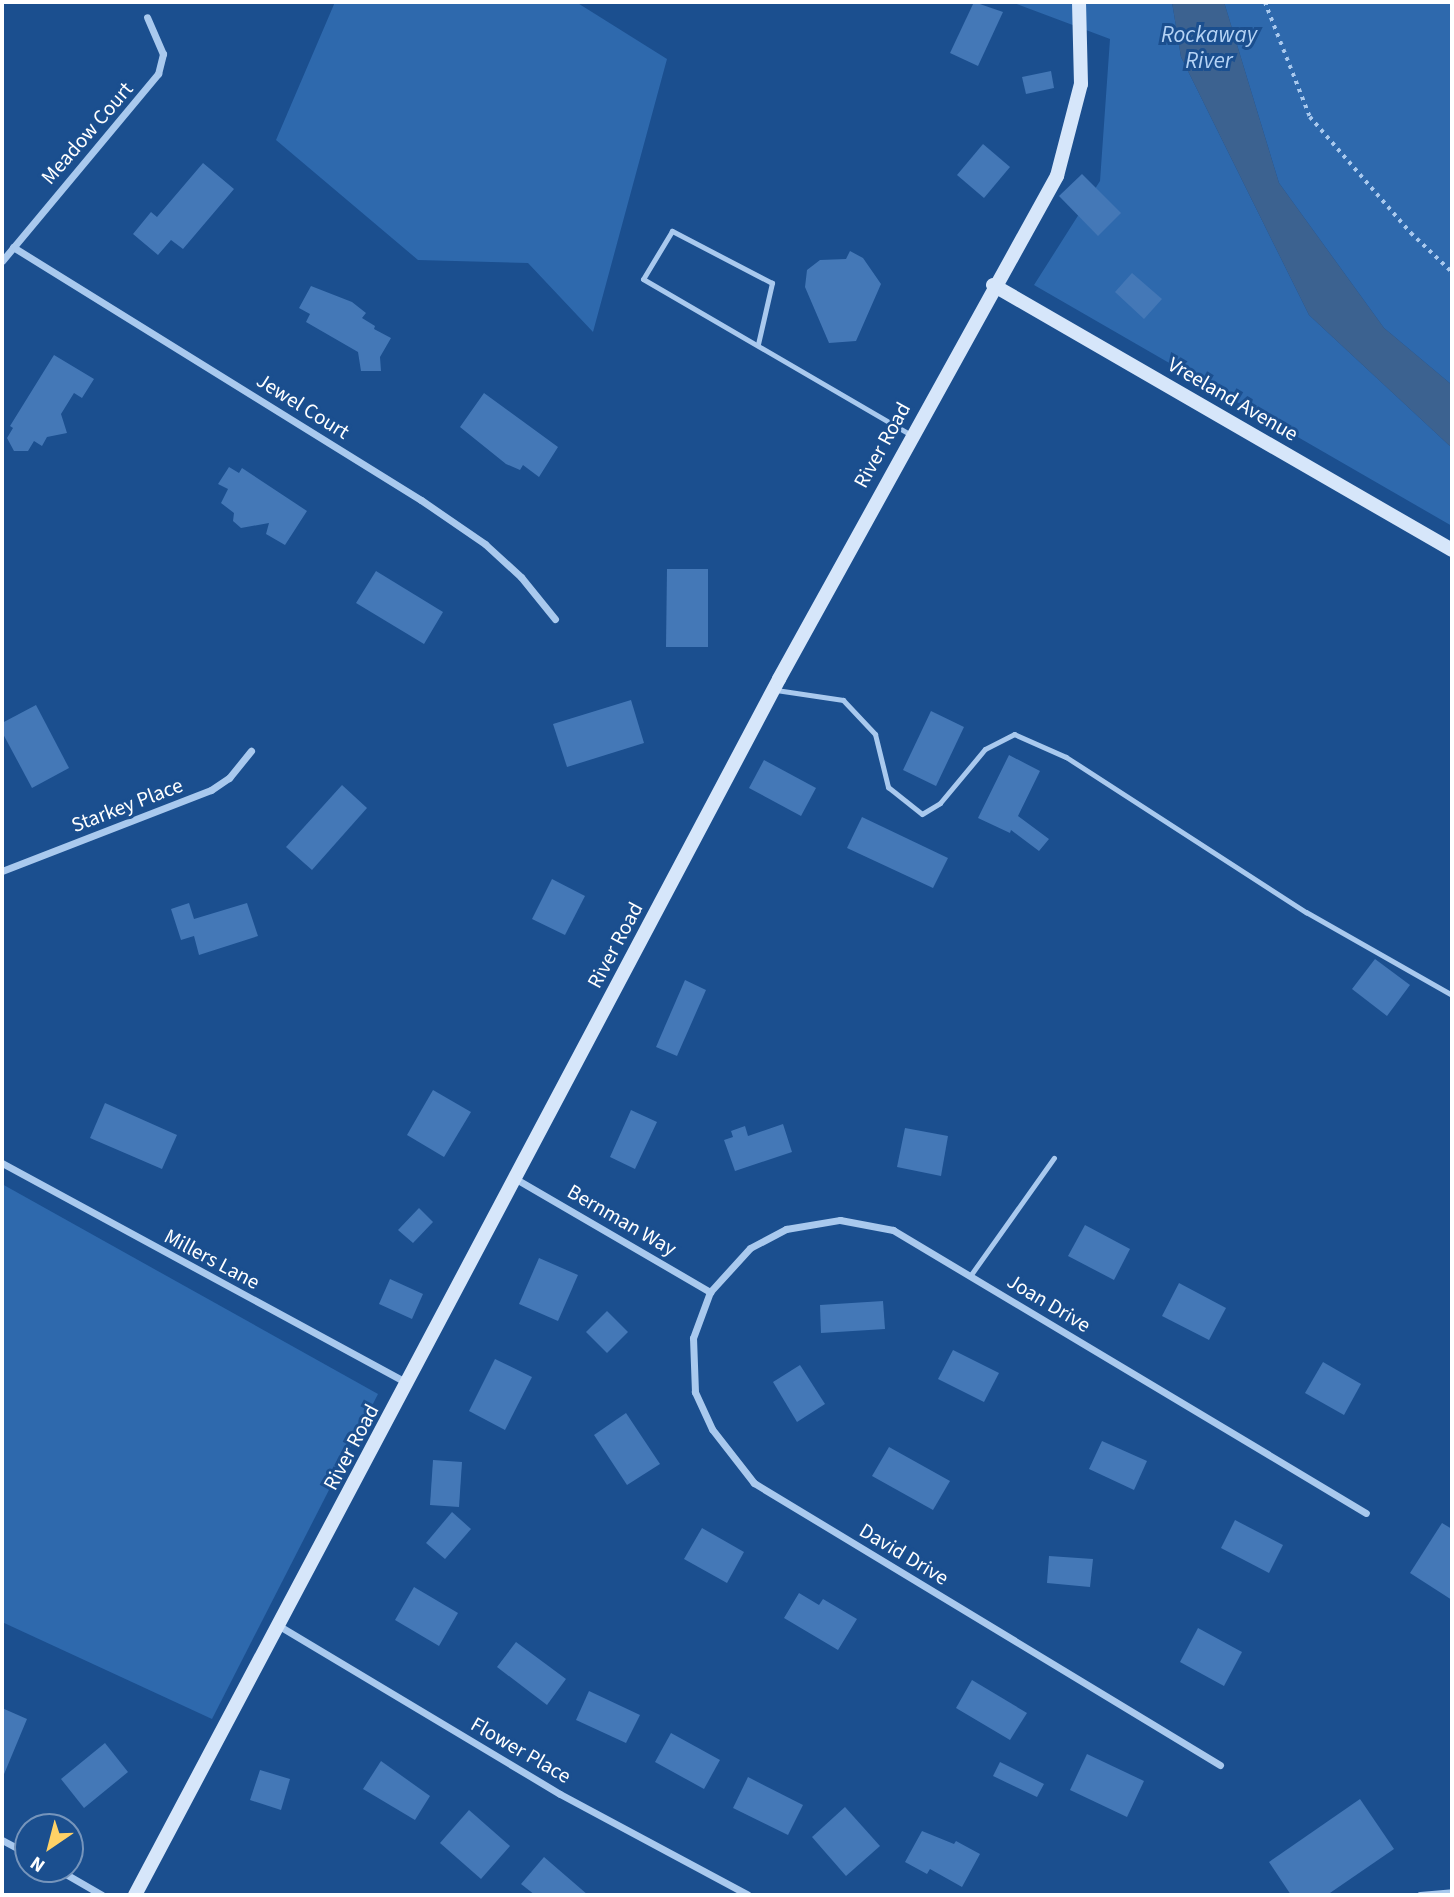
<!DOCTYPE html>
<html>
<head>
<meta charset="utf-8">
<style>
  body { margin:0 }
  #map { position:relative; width:1454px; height:1897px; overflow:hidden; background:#1b4f8f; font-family:"Source Sans 3",sans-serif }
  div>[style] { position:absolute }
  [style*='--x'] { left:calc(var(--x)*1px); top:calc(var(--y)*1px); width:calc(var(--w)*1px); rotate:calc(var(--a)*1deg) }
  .green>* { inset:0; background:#2e69ad }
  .water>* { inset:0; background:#3c6290 }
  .building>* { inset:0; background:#4478b7 }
  .path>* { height:3.5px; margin-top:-1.75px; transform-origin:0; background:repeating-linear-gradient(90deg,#a9c9ee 0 3.5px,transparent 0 8.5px) }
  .lane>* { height:5px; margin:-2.5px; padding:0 2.5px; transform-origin:2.5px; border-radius:2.5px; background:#a9c9ee }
  .street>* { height:7px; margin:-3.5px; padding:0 3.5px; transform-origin:3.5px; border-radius:3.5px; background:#a9c9ee }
  .secondary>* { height:14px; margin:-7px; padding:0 7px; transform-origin:7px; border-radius:7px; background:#d6e6fa }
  span { translate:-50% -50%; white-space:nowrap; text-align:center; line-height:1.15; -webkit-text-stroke:6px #1b4f8f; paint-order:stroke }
  .street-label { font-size:21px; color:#fff }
  .water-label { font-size:23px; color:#b5d3f5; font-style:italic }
  .frame { position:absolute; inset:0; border:4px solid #fff; pointer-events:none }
  .north { position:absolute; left:14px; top:1813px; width:70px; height:70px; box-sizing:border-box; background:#1b4f8f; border:2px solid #7695bc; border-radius:50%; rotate:215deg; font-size:19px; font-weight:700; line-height:28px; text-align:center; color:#fff }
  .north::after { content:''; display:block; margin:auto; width:24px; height:32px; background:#ffd166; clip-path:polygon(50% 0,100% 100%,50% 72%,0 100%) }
</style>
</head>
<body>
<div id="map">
  <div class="green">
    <i style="clip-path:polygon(335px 2px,576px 2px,667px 59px,593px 332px,528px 263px,418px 260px,276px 140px)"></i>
    <i style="clip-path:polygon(1011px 2px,1172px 2px,1181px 57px,1309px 315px,1452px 448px,1452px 526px,1034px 285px,1100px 181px,1110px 39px)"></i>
    <i style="clip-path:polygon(1224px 2px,1452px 2px,1452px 385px,1384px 328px,1279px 183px)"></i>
    <i style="clip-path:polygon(2px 1184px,378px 1394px,212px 1719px,2px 1622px)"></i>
  </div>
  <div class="water">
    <i style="clip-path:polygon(1172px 2px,1224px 2px,1279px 183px,1384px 328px,1452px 385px,1452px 448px,1309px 315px,1181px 57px)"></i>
  </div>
  <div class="building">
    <i style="clip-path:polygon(974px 2px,1003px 12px,978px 66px,950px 53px)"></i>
    <i style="clip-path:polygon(1051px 71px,1054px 88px,1026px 94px,1022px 77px)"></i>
    <i style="clip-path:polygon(983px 144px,1010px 167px,984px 198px,957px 175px)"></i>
    <i style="clip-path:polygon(203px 163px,234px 189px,183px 249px,171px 240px,158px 255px,133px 234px,151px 212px,157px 217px)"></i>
    <i style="clip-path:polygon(1082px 174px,1121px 213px,1098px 236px,1059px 196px)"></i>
    <i style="clip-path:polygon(850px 251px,863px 258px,881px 284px,856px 341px,829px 343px,805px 287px,807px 270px,820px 260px,846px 259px)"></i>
    <i style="clip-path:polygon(1132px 273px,1162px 299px,1144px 319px,1115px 292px)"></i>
    <i style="clip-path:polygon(311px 286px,352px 302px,366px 313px,362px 318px,375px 326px,374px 329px,391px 338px,380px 357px,381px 371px,361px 371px,358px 352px,306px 322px,310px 314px,299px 308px)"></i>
    <i style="clip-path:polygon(54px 355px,94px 379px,82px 398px,74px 393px,61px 414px,67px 433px,47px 437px,42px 446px,34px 441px,28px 451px,14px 451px,7px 438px,13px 428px,10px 426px)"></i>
    <i style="clip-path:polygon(484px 393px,558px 447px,539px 477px,523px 465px,520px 470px,506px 464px,460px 427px)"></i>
    <i style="clip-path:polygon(229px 467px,239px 473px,242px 468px,307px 511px,285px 545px,266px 534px,269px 523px,241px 528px,233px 521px,234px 513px,221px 503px,228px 489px,218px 484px)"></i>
    <i style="clip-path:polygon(667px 569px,708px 569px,708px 647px,666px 647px)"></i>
    <i style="clip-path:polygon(376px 571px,443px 612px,424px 644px,356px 603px)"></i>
    <i style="clip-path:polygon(631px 700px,644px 743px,567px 767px,553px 724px)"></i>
    <i style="clip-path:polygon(36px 705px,69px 768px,32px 788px,2px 732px,2px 723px)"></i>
    <i style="clip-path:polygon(931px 711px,964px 727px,936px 786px,903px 770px)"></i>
    <i style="clip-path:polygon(1009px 755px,1040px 771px,1018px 816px,1049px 839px,1039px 851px,1011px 830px,1010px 833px,978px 818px)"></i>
    <i style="clip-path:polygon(764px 760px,816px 788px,801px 816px,749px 788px)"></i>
    <i style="clip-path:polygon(342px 785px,367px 808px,312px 870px,286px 847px)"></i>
    <i style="clip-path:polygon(862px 817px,948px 858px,933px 888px,847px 848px)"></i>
    <i style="clip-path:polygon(552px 879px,585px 896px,565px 935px,532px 919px)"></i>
    <i style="clip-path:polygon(189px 903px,194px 919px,247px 903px,258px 936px,199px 955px,194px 936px,181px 940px,171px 909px)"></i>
    <i style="clip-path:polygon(1375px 959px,1410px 985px,1387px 1016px,1352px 989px)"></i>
    <i style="clip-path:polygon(685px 980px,706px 990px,677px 1056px,656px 1047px)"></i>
    <i style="clip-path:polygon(433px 1090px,471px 1112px,444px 1157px,407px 1135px)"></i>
    <i style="clip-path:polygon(105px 1103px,177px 1135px,162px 1169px,90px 1138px)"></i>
    <i style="clip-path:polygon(631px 1110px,657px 1122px,635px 1169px,610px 1157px)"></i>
    <i style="clip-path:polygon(783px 1124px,792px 1152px,735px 1171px,724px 1140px,733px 1137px,731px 1131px,745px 1126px,748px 1136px)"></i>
    <i style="clip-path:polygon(905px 1128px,948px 1136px,941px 1176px,897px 1167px)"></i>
    <i style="clip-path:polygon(419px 1208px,433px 1222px,413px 1243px,398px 1230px)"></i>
    <i style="clip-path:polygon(1085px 1225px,1130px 1249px,1114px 1280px,1068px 1256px)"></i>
    <i style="clip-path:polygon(539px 1258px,578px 1275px,558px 1321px,519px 1304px)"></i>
    <i style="clip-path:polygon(390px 1279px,423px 1294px,412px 1319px,379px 1304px)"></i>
    <i style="clip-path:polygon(1179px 1283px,1226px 1308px,1209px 1340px,1162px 1316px)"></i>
    <i style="clip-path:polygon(883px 1301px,885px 1329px,821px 1333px,820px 1305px)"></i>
    <i style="clip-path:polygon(607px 1311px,628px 1332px,607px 1353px,586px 1332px)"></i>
    <i style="clip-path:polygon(953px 1350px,999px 1373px,984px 1402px,938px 1379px)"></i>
    <i style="clip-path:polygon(495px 1359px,532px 1377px,505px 1430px,469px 1411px)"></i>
    <i style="clip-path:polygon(1323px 1362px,1361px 1384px,1344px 1415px,1305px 1393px)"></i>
    <i style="clip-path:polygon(800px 1365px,825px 1404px,797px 1422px,773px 1382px)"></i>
    <i style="clip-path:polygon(626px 1413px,660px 1464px,627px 1485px,594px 1435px)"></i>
    <i style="clip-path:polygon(1102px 1441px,1147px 1461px,1134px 1490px,1089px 1469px)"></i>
    <i style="clip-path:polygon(889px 1447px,950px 1481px,933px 1510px,872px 1476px)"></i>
    <i style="clip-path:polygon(433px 1460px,462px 1462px,459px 1507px,430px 1505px)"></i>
    <i style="clip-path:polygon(452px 1512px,471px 1529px,445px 1559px,426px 1543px)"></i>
    <i style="clip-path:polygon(1235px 1520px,1283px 1545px,1269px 1573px,1221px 1548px)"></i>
    <i style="clip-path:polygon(1442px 1523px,1452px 1529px,1452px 1600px,1410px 1573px)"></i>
    <i style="clip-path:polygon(702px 1528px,744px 1552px,727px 1583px,684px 1559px)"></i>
    <i style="clip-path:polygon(1049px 1556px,1093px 1559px,1090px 1587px,1047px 1583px)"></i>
    <i style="clip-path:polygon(414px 1587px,458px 1613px,439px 1646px,395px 1620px)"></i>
    <i style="clip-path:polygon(799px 1593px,819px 1605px,823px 1599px,857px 1619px,838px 1650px,784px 1618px)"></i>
    <i style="clip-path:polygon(1198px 1628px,1242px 1652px,1224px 1686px,1180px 1662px)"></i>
    <i style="clip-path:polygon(516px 1642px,566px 1679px,547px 1705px,497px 1667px)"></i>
    <i style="clip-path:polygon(972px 1680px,1027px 1713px,1010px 1740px,956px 1708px)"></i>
    <i style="clip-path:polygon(589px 1691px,640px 1715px,626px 1743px,576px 1720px)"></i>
    <i style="clip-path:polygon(2px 1708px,27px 1719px,2px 1779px)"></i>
    <i style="clip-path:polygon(671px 1733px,720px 1760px,704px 1789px,655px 1762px)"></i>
    <i style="clip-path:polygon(105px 1743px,128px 1772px,84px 1808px,61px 1779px)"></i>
    <i style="clip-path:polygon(1087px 1754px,1144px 1781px,1127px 1817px,1070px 1790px)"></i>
    <i style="clip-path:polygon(381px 1761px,430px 1796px,415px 1820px,363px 1789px)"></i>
    <i style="clip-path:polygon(1000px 1762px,1044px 1784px,1037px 1797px,993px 1776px)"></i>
    <i style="clip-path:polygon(260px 1770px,290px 1779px,281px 1810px,250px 1800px)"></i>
    <i style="clip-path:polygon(748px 1777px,803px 1805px,788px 1835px,733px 1808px)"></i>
    <i style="clip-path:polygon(1360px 1799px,1394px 1849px,1327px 1895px,1291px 1895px,1269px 1862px)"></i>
    <i style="clip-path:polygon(845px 1807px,880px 1846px,846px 1876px,812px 1837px)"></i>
    <i style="clip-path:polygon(469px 1810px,510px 1846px,481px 1879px,440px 1843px)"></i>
    <i style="clip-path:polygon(922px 1831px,954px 1844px,956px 1841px,980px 1854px,962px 1887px,930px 1869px,927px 1874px,905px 1862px)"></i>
    <i style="clip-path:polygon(544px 1857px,588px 1895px,535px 1895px,521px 1884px)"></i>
  </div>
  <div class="path">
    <i style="--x:1265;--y:2;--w:123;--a:68.6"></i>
    <i style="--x:1310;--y:117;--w:154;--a:49"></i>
    <i style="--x:1411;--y:233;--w:57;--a:43.6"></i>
  </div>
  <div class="lane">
    <i style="--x:758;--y:344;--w:63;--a:-77.1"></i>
    <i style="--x:772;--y:283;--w:113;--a:-152.5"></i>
    <i style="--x:672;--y:231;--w:56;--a:121.1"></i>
    <i style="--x:643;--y:279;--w:310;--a:30.2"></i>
    <i style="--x:776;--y:690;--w:68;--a:8.5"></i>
    <i style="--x:843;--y:700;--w:47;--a:46.7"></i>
    <i style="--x:875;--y:734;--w:55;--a:76.2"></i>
    <i style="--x:888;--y:787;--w:43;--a:38.5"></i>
    <i style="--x:922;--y:814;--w:21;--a:-31"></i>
    <i style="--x:940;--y:803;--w:70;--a:-50.2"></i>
    <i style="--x:985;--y:749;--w:33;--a:-27"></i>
    <i style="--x:1014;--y:734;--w:57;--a:23.9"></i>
    <i style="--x:1066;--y:757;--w:286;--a:32.9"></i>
    <i style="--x:1306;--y:912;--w:168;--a:29.6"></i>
    <i style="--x:970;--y:1276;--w:145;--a:-54.6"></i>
  </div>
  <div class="street">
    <i style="--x:13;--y:247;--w:480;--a:31.8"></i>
    <i style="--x:421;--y:500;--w:78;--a:34.5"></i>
    <i style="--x:485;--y:544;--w:49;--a:42.5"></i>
    <i style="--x:521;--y:577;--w:54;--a:51"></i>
    <i style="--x:2;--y:261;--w:244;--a:-50.2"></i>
    <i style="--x:158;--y:74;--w:21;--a:-76"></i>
    <i style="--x:163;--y:54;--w:40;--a:-113.4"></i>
    <i style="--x:2;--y:871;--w:224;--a:-21.2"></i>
    <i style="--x:211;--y:790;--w:22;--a:-34"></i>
    <i style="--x:229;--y:778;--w:35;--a:-51"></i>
    <i style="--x:2;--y:1163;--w:462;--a:28.5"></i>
    <i style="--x:516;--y:1179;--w:225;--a:30.2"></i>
    <i style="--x:281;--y:1627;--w:325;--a:30.9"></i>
    <i style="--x:560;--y:1794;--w:213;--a:28.2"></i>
    <i style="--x:1220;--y:1765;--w:545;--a:-148.82"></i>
    <i style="--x:754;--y:1483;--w:68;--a:-127.9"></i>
    <i style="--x:712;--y:1429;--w:41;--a:-114.7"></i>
    <i style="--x:695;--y:1392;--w:54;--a:-92.1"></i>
    <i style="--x:693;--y:1338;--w:49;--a:-69.7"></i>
    <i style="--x:710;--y:1292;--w:59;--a:-47.7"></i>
    <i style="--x:750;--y:1248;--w:41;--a:-27.8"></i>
    <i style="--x:786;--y:1229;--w:55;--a:-9.5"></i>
    <i style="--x:840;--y:1220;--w:54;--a:10.7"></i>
    <i style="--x:893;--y:1230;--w:551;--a:30.89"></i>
    <i style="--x:2;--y:1840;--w:30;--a:28"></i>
    <i style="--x:57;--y:1869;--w:52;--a:30"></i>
    <i style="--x:1420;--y:1895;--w:32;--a:-5"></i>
  </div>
  <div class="secondary">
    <i style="--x:993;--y:285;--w:530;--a:30"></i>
    <i style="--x:135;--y:1895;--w:1376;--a:-62.09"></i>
    <i style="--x:779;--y:679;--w:575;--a:-61.07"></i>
    <i style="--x:1057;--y:176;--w:95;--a:-75.4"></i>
    <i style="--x:1081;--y:84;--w:82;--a:-91.4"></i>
  </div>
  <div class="street-label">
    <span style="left:87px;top:133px;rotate:-49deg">Meadow Court</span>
    <span style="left:1233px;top:399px;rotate:30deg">Vreeland Avenue</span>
    <span style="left:303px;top:406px;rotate:32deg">Jewel Court</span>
    <span style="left:882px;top:445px;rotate:-61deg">River Road</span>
    <span style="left:127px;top:805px;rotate:-21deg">Starkey Place</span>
    <span style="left:615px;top:945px;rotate:-62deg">River Road</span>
    <span style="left:622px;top:1220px;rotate:30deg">Bernman Way</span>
    <span style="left:212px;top:1259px;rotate:28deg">Millers Lane</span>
    <span style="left:1049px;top:1303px;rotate:31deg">Joan Drive</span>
    <span style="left:351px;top:1447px;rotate:-62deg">River Road</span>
    <span style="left:904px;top:1554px;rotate:31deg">David Drive</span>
    <span style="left:521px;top:1750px;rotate:30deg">Flower Place</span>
  </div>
  <div class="water-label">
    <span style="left:1209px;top:48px">Rockaway<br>River</span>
  </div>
  <div class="frame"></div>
  <div class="north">N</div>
</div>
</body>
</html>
